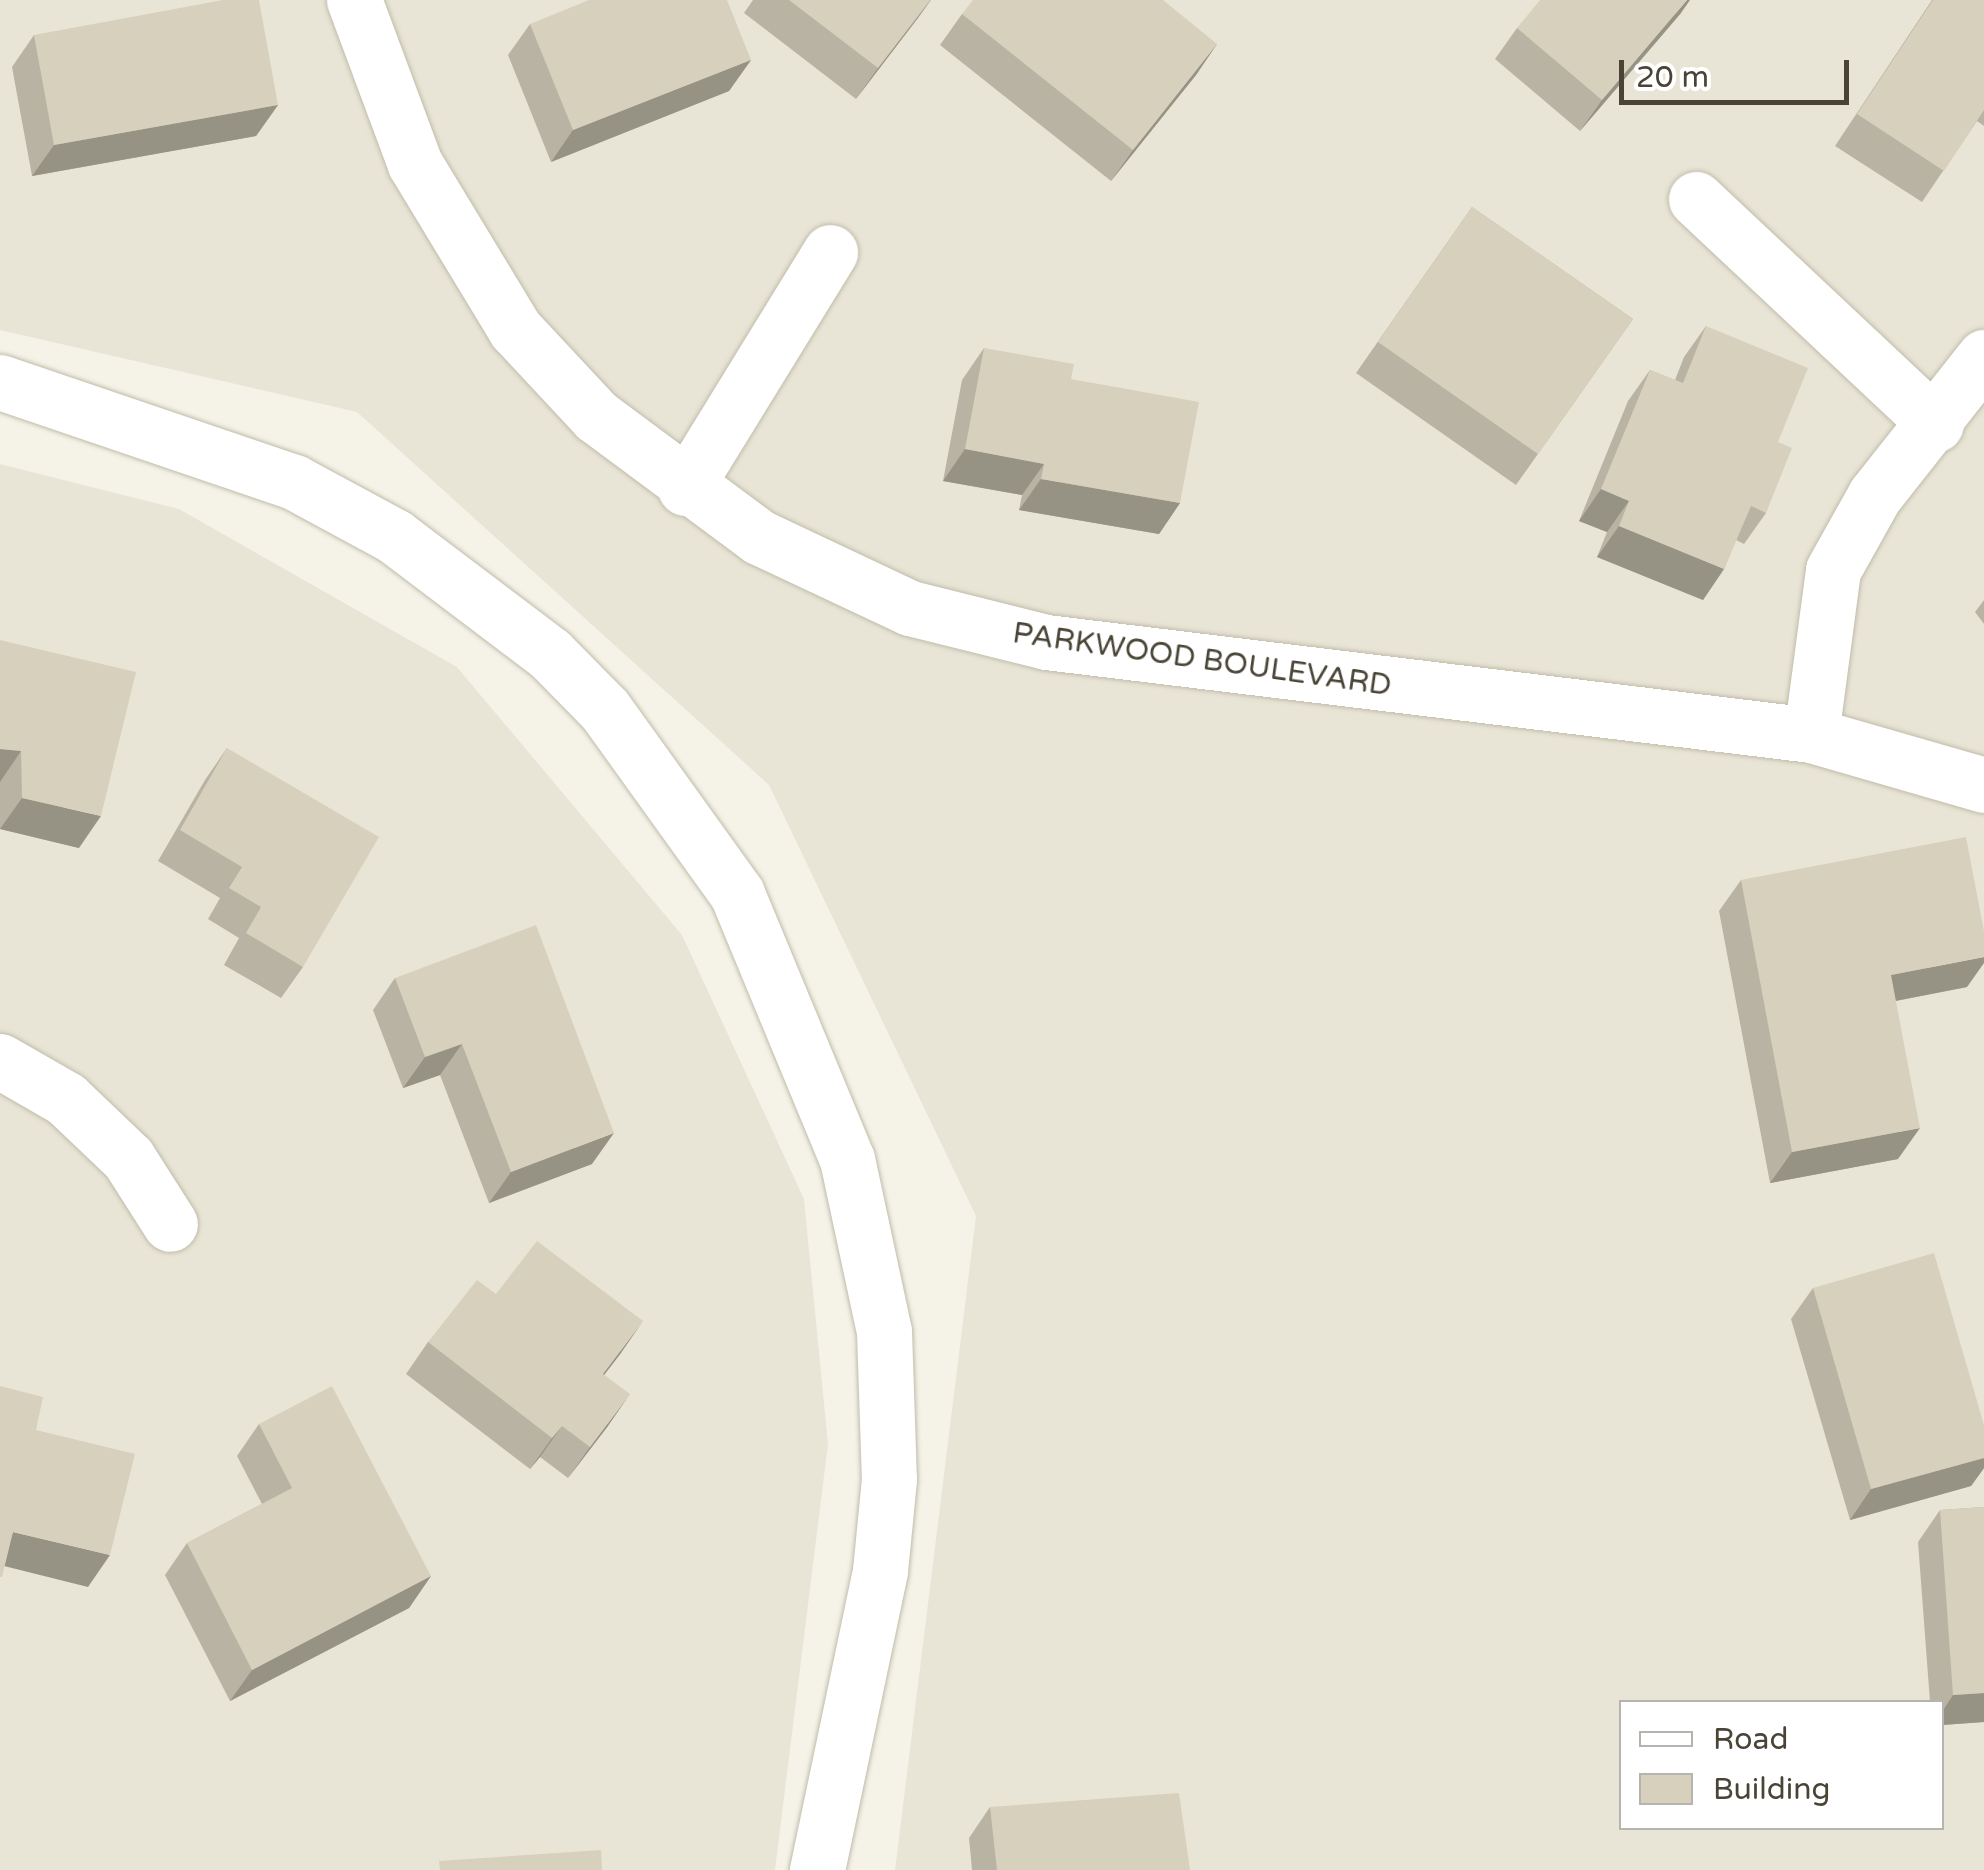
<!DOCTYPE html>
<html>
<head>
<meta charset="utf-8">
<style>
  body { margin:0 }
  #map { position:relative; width:1984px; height:1870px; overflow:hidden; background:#f5f3e8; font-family:"Varela Round",sans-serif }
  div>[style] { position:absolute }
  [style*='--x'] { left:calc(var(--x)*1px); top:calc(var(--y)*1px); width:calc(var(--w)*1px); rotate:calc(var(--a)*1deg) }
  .residential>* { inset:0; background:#e9e5d6 }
  .roads { filter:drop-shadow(0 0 2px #c1bcaa) drop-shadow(0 0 2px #c1bcaa) }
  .minor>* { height:55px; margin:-27.5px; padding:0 27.5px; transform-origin:27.5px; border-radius:27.5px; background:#fff }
  .tertiary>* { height:55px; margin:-27.5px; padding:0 27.5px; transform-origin:27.5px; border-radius:27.5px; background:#fff }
  .wall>* { inset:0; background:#b9b3a3 }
  .shaded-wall>* { inset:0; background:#969284 }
  .building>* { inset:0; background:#d7d0bd }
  span { translate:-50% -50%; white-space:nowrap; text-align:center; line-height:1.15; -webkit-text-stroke:8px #fff; paint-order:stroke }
  .street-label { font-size:30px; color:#494436 }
  .legend { position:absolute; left:1619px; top:1700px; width:325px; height:130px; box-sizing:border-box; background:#fff; border:2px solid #b6b4af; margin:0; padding:12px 18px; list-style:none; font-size:30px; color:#494436 }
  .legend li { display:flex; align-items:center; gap:20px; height:50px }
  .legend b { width:50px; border:2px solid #b6b4af }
  .scale { position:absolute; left:1619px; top:60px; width:230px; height:45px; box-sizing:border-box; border:5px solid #494436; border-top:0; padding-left:12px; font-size:30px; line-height:35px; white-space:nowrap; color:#494436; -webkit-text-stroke:8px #fff; paint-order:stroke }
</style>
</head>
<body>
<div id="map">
  <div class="residential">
    <i style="clip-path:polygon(evenodd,0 0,1984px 0,1984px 1870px,895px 1870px,976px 1216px,769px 785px,357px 412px,0 330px,0 0,1622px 1702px,1942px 1702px,1942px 1828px,1622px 1828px,1622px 1702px)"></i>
    <i style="clip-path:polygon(0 464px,179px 509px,457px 667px,682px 935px,804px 1199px,828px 1444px,775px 1870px,0 1870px)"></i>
  </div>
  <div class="roads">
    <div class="minor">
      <i style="--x:354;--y:0;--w:175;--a:69.6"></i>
      <i style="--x:415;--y:164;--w:193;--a:58.8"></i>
      <i style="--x:515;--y:329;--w:119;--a:47"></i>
      <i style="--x:596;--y:416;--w:203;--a:36.6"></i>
      <i style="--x:759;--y:537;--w:167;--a:25.2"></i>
      <i style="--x:910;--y:608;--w:140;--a:14"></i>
      <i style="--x:1046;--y:642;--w:771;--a:6.93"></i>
      <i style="--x:1811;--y:735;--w:180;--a:16.1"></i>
      <i style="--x:1696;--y:199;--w:329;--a:43.2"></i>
      <i style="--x:685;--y:488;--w:277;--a:-58.4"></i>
      <i style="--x:1811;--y:735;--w:166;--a:-82.4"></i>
      <i style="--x:1833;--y:570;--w:86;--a:-60.8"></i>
      <i style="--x:1875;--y:495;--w:176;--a:-51.7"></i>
      <i style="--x:0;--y:1061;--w:76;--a:29.9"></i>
      <i style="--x:66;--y:1099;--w:86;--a:43.6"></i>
      <i style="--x:128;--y:1158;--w:78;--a:57.5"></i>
    </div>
    <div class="tertiary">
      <i style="--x:0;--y:382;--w:311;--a:18.8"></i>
      <i style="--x:294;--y:482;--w:114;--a:28.4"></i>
      <i style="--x:394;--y:536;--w:196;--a:37.1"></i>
      <i style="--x:550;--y:654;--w:78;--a:45.5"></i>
      <i style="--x:605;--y:710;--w:226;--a:54.3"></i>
      <i style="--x:737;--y:894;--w:287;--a:67.5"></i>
      <i style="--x:847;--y:1159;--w:176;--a:77.9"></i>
      <i style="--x:884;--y:1331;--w:148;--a:88.1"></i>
      <i style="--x:889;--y:1479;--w:92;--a:95.6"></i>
      <i style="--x:880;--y:1571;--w:306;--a:101.9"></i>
    </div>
  </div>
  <div class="wall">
    <i style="clip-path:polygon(753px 0,931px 0,856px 99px,744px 13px)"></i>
    <i style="clip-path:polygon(1932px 0,1984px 0,1984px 126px,1977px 121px,1922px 202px,1835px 146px)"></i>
    <i style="clip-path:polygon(1681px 13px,1580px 131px,1495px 59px,1517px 28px)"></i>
    <i style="clip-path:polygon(962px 14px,1217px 44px,1196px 75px,1111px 181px,940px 45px)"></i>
    <i style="clip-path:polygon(530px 24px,751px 60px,729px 91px,551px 162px,508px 55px)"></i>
    <i style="clip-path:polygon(34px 35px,278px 105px,256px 136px,32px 176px,12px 67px)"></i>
    <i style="clip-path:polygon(1472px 207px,1633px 319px,1516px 485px,1356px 373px)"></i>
    <i style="clip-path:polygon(1706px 326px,1778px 442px,1766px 513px,1744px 544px,1736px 540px,1724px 569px,1703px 600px,1597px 557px,1607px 532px,1579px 521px,1628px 401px,1650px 370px,1675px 380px,1684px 357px)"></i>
    <i style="clip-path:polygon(984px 348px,1071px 379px,1180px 503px,1159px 534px,1019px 510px,1022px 495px,943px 481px,962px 380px)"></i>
    <i style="clip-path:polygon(1984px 600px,1984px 624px,1975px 612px)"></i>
    <i style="clip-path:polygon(0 640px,79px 848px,0 829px)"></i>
    <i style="clip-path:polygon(227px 748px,303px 967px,281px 998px,224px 965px,239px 938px,208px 919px,220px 898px,158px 861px,205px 780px)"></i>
    <i style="clip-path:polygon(1741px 880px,1967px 987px,1896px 1001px,1898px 1159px,1770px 1183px,1719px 911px)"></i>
    <i style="clip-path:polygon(395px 978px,592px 1164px,489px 1203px,440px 1075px,403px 1088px,373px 1010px)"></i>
    <i style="clip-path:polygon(1813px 1288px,1984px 1425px,1984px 1468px,1971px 1486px,1850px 1520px,1791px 1319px)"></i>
    <i style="clip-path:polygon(496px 1294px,621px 1353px,604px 1375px,608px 1426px,568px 1478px,540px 1457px,530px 1469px,406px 1374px,428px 1342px)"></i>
    <i style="clip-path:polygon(259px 1424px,431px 1576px,409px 1608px,230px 1701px,165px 1575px,187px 1543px,262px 1504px,237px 1456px)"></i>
    <i style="clip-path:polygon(1984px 1507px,1984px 1722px,1942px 1725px,1942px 1702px,1930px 1702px,1918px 1542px,1940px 1510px)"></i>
    <i style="clip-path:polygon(990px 1807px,1190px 1870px,972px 1870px,969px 1838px)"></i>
  </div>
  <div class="shaded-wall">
    <i style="clip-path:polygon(931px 0,918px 18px,856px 99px,878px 68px)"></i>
    <i style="clip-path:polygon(1687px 0,1690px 0,1681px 13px,1580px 131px,1602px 100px)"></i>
    <i style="clip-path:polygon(1217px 44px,1196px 75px,1111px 181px,1133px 150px)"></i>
    <i style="clip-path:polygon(751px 60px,729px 91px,551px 162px,573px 130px)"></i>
    <i style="clip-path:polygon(278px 105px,256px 136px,32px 176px,54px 145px)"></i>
    <i style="clip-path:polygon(965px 449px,1044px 464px,1022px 495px,943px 481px)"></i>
    <i style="clip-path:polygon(1041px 479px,1180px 503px,1159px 534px,1019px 510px)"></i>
    <i style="clip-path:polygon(1601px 489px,1629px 501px,1607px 532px,1579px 521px)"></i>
    <i style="clip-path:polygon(1619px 526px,1724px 569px,1703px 600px,1597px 557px)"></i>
    <i style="clip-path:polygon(0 749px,21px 751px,0 782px)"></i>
    <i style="clip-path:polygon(22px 798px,101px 816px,79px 848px,0 829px)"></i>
    <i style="clip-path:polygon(1984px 957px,1984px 963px,1967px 987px,1869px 1006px,1891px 975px)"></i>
    <i style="clip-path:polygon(462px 1044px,440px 1075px,403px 1088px,425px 1057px)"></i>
    <i style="clip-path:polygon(1920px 1128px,1898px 1159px,1770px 1183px,1792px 1152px)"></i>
    <i style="clip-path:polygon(614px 1133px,592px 1164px,489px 1203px,511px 1172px)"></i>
    <i style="clip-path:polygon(643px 1321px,621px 1353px,581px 1405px,603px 1374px)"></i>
    <i style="clip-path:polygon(630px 1394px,608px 1426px,568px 1478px,590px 1447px)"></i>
    <i style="clip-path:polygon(562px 1426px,540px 1457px,530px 1469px,552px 1438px)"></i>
    <i style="clip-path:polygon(1984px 1458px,1984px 1468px,1971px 1486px,1850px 1520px,1871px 1489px)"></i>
    <i style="clip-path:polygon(13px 1532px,110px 1555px,88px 1587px,0 1565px)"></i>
    <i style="clip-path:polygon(431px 1576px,409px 1608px,230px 1701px,252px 1670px)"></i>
    <i style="clip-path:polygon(1984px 1693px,1984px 1722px,1942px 1725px,1942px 1712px,1953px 1695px)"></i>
  </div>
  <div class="building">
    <i style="clip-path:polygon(223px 0,259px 0,278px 105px,54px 145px,34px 35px)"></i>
    <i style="clip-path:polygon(589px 0,727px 0,751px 60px,573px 130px,530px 24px)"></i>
    <i style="clip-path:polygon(789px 0,930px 0,878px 68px)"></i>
    <i style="clip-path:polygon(973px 0,1163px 0,1217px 44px,1133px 150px,962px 14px)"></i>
    <i style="clip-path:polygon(1540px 0,1687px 0,1602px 100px,1517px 28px)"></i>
    <i style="clip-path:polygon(1933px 0,1984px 0,1984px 110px,1944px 171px,1857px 114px)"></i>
    <i style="clip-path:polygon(1472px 207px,1633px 319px,1538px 454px,1378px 342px)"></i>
    <i style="clip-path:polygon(1706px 326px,1808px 368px,1778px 442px,1792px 448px,1766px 513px,1751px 506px,1724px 569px,1619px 526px,1629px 501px,1601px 489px,1650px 370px,1683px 383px)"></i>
    <i style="clip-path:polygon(984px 348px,1074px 364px,1071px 379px,1199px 402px,1180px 503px,1041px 479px,1044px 464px,965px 449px)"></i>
    <i style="clip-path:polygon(0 640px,136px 672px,101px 816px,22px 798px,21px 751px,0 749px)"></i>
    <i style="clip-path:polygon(227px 748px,379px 837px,303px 967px,246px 933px,261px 907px,229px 888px,242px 867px,180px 830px)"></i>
    <i style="clip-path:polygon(1966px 837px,1984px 931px,1984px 957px,1891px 975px,1920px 1128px,1792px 1152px,1741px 880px)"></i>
    <i style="clip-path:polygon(536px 925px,614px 1133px,511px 1172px,462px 1044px,425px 1057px,395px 978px)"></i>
    <i style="clip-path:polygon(537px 1241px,643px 1321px,603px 1374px,630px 1394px,590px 1447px,562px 1426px,552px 1438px,428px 1342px,477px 1280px,496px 1294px)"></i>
    <i style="clip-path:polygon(1934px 1253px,1984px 1425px,1984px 1458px,1871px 1489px,1813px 1288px)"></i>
    <i style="clip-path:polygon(0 1386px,43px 1397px,36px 1430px,135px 1454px,110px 1555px,13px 1532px,2px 1577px,0 1577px)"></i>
    <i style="clip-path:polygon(332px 1386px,431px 1576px,252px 1670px,187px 1543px,292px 1488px,259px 1424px)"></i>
    <i style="clip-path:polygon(1984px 1507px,1984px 1693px,1953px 1695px,1940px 1510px)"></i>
    <i style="clip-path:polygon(1179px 1793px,1190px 1870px,997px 1870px,990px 1807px)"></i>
    <i style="clip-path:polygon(601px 1850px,602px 1870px,440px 1870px,439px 1861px)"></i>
  </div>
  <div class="street-label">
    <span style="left:1202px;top:660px;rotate:8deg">PARKWOOD BOULEVARD</span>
  </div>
  <ul class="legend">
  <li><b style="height:12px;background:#fff"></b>Road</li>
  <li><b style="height:28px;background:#d7d0bd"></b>Building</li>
  </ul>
  <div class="scale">20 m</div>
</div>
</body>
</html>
